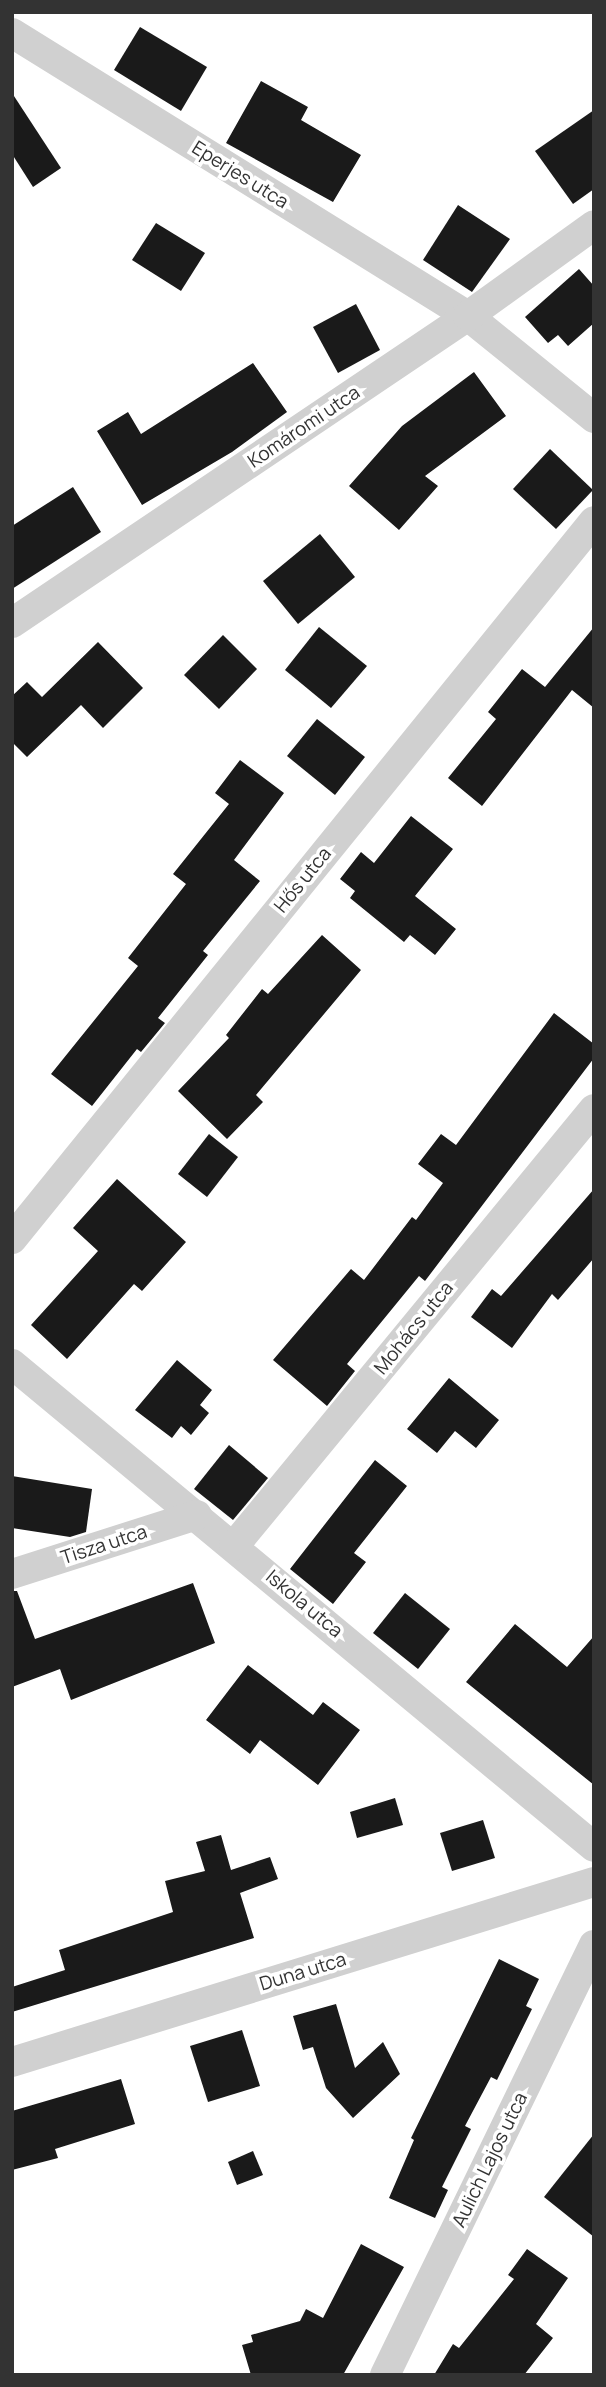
<!DOCTYPE html>
<html>
<head>
<meta charset="utf-8">
<style>
  body { margin:0 }
  #map { position:relative; width:606px; height:2387px; overflow:hidden; background:#fff; font-family:Manrope,sans-serif }
  div>[style] { position:absolute }
  [style*='--x'] { left:calc(var(--x)*1px); top:calc(var(--y)*1px); width:calc(var(--w)*1px); rotate:calc(var(--a)*1deg) }
  .building>* { inset:0; background:#1a1a1a }
  .minor>* { height:30px; margin:-15px; padding:0 15px; transform-origin:15px; border-radius:15px; background:#d0d0d0 }
  span { translate:-50% -50%; white-space:nowrap; text-align:center; line-height:1.15; -webkit-text-stroke:7px #fff; paint-order:stroke }
  .street-label { font-size:19px; color:#333 }
  .frame { position:absolute; inset:0; border:14px solid #333; pointer-events:none }
</style>
</head>
<body>
<div id="map">
  <div class="building">
    <i style="clip-path:polygon(140px 27px,207px 67px,181px 111px,114px 70px)"></i>
    <i style="clip-path:polygon(261px 81px,308px 107px,301px 120px,361px 155px,333px 202px,226px 143px)"></i>
    <i style="clip-path:polygon(12px 93px,61px 168px,33px 187px,12px 154px)"></i>
    <i style="clip-path:polygon(594px 110px,594px 189px,573px 204px,535px 151px)"></i>
    <i style="clip-path:polygon(458px 205px,510px 239px,472px 292px,423px 260px)"></i>
    <i style="clip-path:polygon(156px 223px,205px 253px,181px 291px,132px 260px)"></i>
    <i style="clip-path:polygon(579px 269px,594px 286px,594px 323px,568px 346px,558px 335px,548px 343px,525px 317px)"></i>
    <i style="clip-path:polygon(356px 304px,380px 350px,338px 373px,313px 327px)"></i>
    <i style="clip-path:polygon(253px 363px,287px 412px,232px 452px,142px 505px,97px 431px,128px 412px,141px 434px)"></i>
    <i style="clip-path:polygon(474px 372px,506px 416px,425px 476px,438px 486px,399px 530px,349px 486px,402px 426px)"></i>
    <i style="clip-path:polygon(550px 449px,593px 490px,556px 529px,513px 489px)"></i>
    <i style="clip-path:polygon(73px 487px,101px 532px,12px 589px,12px 526px)"></i>
    <i style="clip-path:polygon(320px 534px,355px 577px,298px 624px,263px 581px)"></i>
    <i style="clip-path:polygon(319px 627px,367px 666px,331px 708px,285px 670px)"></i>
    <i style="clip-path:polygon(594px 627px,594px 708px,572px 690px,482px 806px,448px 778px,496px 719px,488px 712px,522px 669px,545px 687px)"></i>
    <i style="clip-path:polygon(223px 635px,257px 669px,219px 709px,184px 675px)"></i>
    <i style="clip-path:polygon(98px 642px,143px 688px,103px 728px,81px 705px,27px 757px,12px 742px,12px 696px,27px 682px,42px 697px)"></i>
    <i style="clip-path:polygon(317px 719px,365px 757px,335px 795px,287px 756px)"></i>
    <i style="clip-path:polygon(240px 760px,284px 793px,234px 860px,260px 881px,203px 951px,208px 955px,158px 1018px,165px 1023px,141px 1052px,137px 1049px,92px 1106px,51px 1074px,138px 966px,128px 958px,186px 884px,173px 874px,229px 804px,215px 793px)"></i>
    <i style="clip-path:polygon(411px 816px,453px 849px,415px 896px,456px 929px,435px 955px,410px 935px,404px 942px,350px 898px,355px 891px,340px 879px,361px 852px,374px 863px)"></i>
    <i style="clip-path:polygon(322px 935px,361px 970px,256px 1095px,263px 1102px,227px 1139px,178px 1091px,229px 1038px,226px 1035px,262px 989px,268px 994px)"></i>
    <i style="clip-path:polygon(554px 1013px,594px 1044px,594px 1058px,425px 1281px,419px 1276px,347px 1364px,355px 1371px,327px 1406px,273px 1360px,351px 1269px,364px 1280px,412px 1217px,416px 1220px,443px 1183px,418px 1164px,441px 1134px,456px 1145px)"></i>
    <i style="clip-path:polygon(209px 1134px,238px 1157px,207px 1197px,178px 1174px)"></i>
    <i style="clip-path:polygon(117px 1179px,186px 1242px,142px 1291px,134px 1284px,67px 1359px,31px 1325px,98px 1251px,73px 1228px)"></i>
    <i style="clip-path:polygon(594px 1189px,594px 1258px,558px 1300px,552px 1294px,512px 1348px,471px 1317px,492px 1289px,501px 1296px)"></i>
    <i style="clip-path:polygon(177px 1360px,212px 1390px,200px 1405px,209px 1413px,191px 1435px,181px 1426px,172px 1438px,135px 1410px)"></i>
    <i style="clip-path:polygon(449px 1378px,499px 1420px,476px 1448px,455px 1431px,437px 1453px,407px 1429px)"></i>
    <i style="clip-path:polygon(229px 1445px,268px 1478px,233px 1520px,194px 1489px)"></i>
    <i style="clip-path:polygon(375px 1460px,407px 1486px,354px 1553px,366px 1562px,333px 1604px,290px 1569px)"></i>
    <i style="clip-path:polygon(12px 1476px,92px 1489px,86px 1532px,70px 1537px,12px 1528px)"></i>
    <i style="clip-path:polygon(193px 1583px,215px 1643px,71px 1700px,60px 1669px,12px 1687px,12px 1591px,17px 1591px,35px 1639px)"></i>
    <i style="clip-path:polygon(405px 1593px,450px 1629px,418px 1669px,373px 1633px)"></i>
    <i style="clip-path:polygon(515px 1624px,567px 1667px,594px 1636px,594px 1785px,466px 1682px)"></i>
    <i style="clip-path:polygon(248px 1665px,313px 1715px,323px 1702px,360px 1730px,318px 1785px,260px 1740px,250px 1754px,206px 1720px)"></i>
    <i style="clip-path:polygon(395px 1798px,403px 1825px,357px 1838px,350px 1812px)"></i>
    <i style="clip-path:polygon(483px 1820px,495px 1858px,452px 1871px,440px 1833px)"></i>
    <i style="clip-path:polygon(221px 1835px,231px 1870px,270px 1857px,278px 1879px,240px 1893px,254px 1938px,12px 2012px,12px 1987px,65px 1970px,59px 1950px,173px 1912px,165px 1881px,205px 1871px,196px 1842px)"></i>
    <i style="clip-path:polygon(499px 1959px,539px 1979px,526px 2006px,532px 2009px,497px 2080px,491px 2077px,465px 2126px,471px 2129px,442px 2187px,448px 2190px,435px 2218px,389px 2198px,414px 2140px,411px 2138px)"></i>
    <i style="clip-path:polygon(336px 2004px,355px 2068px,383px 2042px,400px 2074px,353px 2118px,326px 2088px,313px 2047px,303px 2050px,293px 2016px)"></i>
    <i style="clip-path:polygon(242px 2030px,260px 2086px,208px 2102px,190px 2046px)"></i>
    <i style="clip-path:polygon(121px 2079px,135px 2124px,55px 2149px,58px 2158px,12px 2170px,12px 2111px)"></i>
    <i style="clip-path:polygon(594px 2134px,594px 2237px,544px 2197px)"></i>
    <i style="clip-path:polygon(253px 2151px,263px 2175px,237px 2185px,228px 2162px)"></i>
    <i style="clip-path:polygon(361px 2244px,404px 2267px,343px 2375px,251px 2375px,242px 2345px,253px 2342px,251px 2335px,300px 2321px,306px 2309px,323px 2318px)"></i>
    <i style="clip-path:polygon(527px 2249px,568px 2278px,536px 2324px,553px 2338px,524px 2375px,434px 2375px,453px 2344px,459px 2348px,514px 2279px,508px 2275px)"></i>
  </div>
  <div class="minor">
    <i style="--x:12;--y:33;--w:537;--a:31.82"></i>
    <i style="--x:468;--y:316;--w:162;--a:39"></i>
    <i style="--x:12;--y:623;--w:550;--a:-33.95"></i>
    <i style="--x:468;--y:316;--w:155;--a:-35.8"></i>
    <i style="--x:12;--y:1239;--w:924;--a:-50.97"></i>
    <i style="--x:12;--y:1364;--w:756;--a:39.69"></i>
    <i style="--x:234;--y:1546;--w:566;--a:-50.52"></i>
    <i style="--x:12;--y:1574;--w:194;--a:-17.7"></i>
    <i style="--x:12;--y:2062;--w:609;--a:-17.19"></i>
    <i style="--x:385;--y:2375;--w:478;--a:-64.1"></i>
  </div>
  <div class="street-label">
    <span style="left:240px;top:175px;rotate:32deg">Eperjes utca</span>
    <span style="left:304px;top:427px;rotate:-34deg">Komáromi utca</span>
    <span style="left:303px;top:880px;rotate:-51deg">Hős utca</span>
    <span style="left:414px;top:1328px;rotate:-51deg">Mohács utca</span>
    <span style="left:104px;top:1545px;rotate:-18deg">Tisza utca</span>
    <span style="left:304px;top:1604px;rotate:40deg">Iskola utca</span>
    <span style="left:303px;top:1972px;rotate:-17deg">Duna utca</span>
    <span style="left:490px;top:2160px;rotate:-64deg">Aulich Lajos utca</span>
  </div>
  <div class="frame"></div>
</div>
</body>
</html>
